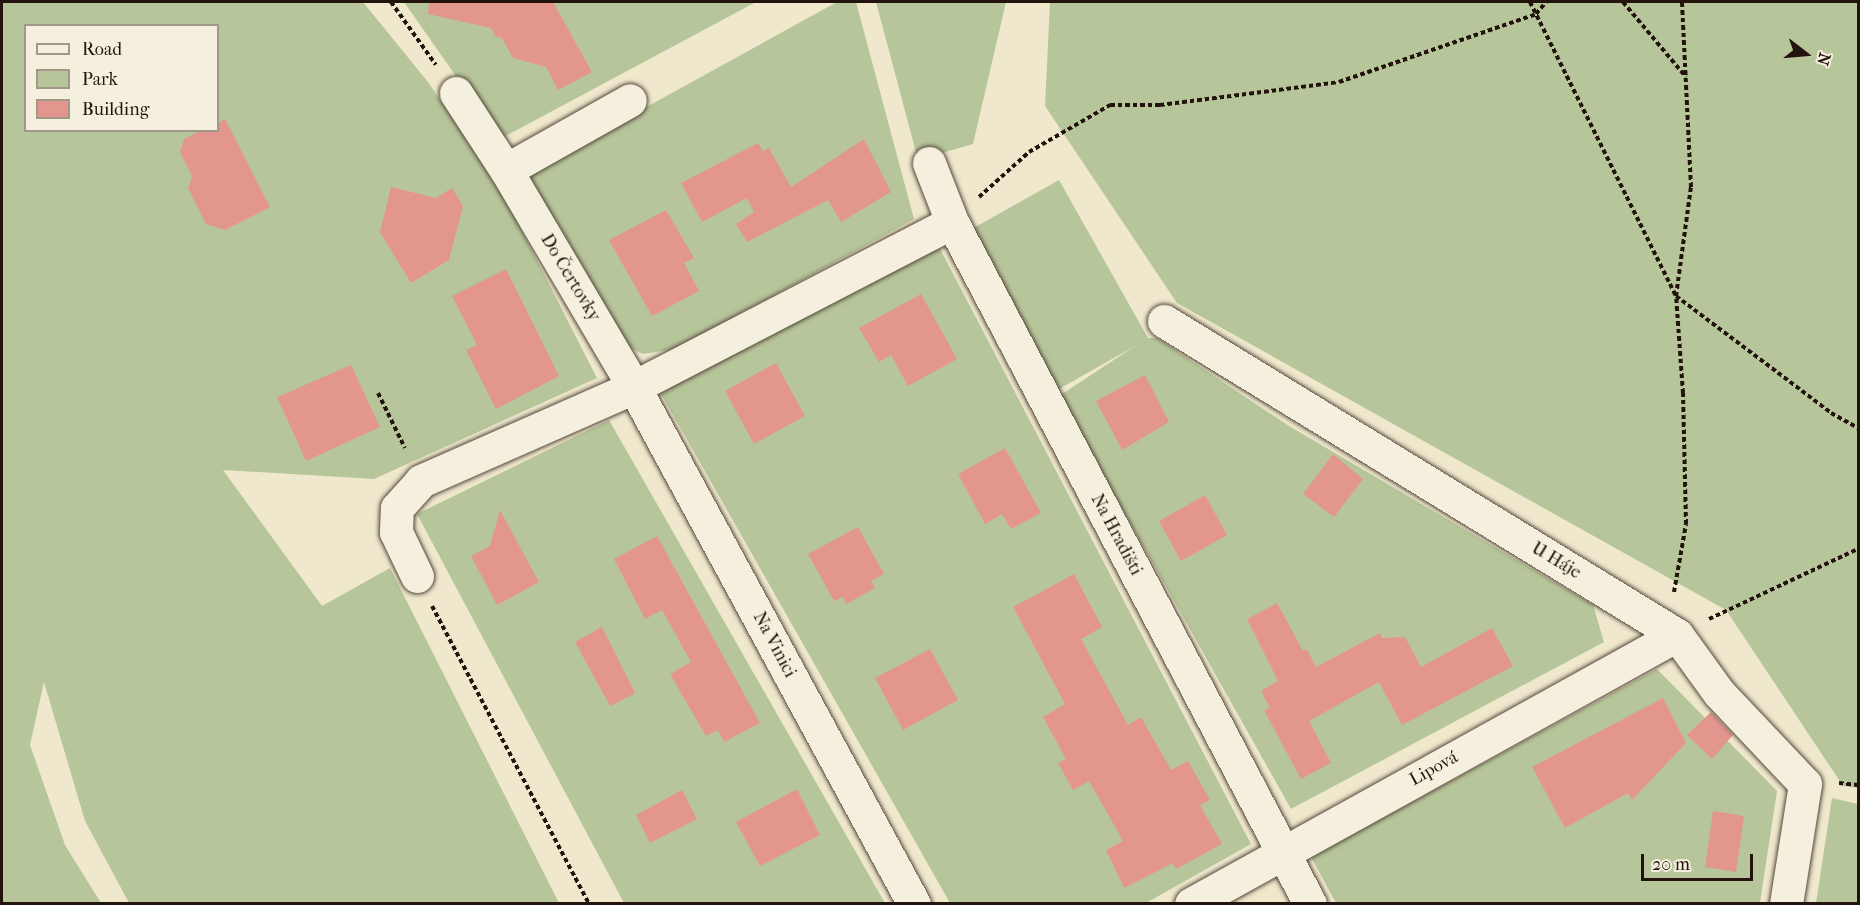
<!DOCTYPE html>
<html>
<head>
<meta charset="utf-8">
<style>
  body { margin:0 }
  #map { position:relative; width:1860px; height:905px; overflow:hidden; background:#efe8cd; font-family:"IM FELL French Canon",serif }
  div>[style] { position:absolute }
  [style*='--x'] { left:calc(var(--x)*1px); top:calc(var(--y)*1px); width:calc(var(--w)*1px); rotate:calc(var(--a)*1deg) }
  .green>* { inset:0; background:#b7c69a }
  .building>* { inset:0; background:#e3968e }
  .path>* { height:4px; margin-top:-2px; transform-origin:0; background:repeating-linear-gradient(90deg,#23130d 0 4.5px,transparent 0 7.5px) }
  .roads { filter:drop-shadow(0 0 2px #56483d) drop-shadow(0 0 2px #56483d) }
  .minor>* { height:33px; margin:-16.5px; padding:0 16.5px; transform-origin:16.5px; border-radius:16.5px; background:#f5f0de }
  span { translate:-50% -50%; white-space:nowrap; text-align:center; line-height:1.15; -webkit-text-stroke:5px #f5f0de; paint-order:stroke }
  .street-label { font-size:18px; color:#23130d }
  .frame { position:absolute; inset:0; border:3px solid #23130d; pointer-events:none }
  .legend { position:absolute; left:24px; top:24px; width:195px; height:108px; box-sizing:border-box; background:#f5f0de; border:2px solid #a1988a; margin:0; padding:8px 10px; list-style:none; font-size:18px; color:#23130d }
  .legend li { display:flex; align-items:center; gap:12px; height:30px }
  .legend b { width:30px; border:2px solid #a1988a }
  .north { position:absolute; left:1776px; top:24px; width:60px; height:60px; -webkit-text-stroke:4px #f5f0de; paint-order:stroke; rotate:106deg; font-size:16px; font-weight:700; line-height:24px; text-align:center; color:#23130d }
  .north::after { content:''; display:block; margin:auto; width:21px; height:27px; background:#23130d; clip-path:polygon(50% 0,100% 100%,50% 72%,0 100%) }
  .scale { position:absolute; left:1641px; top:854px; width:112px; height:27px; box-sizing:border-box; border:3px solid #23130d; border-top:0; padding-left:8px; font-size:18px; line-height:21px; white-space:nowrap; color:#23130d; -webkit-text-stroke:4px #f5f0de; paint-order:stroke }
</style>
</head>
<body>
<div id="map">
  <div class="green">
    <i style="clip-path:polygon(evenodd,2px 2px,363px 2px,428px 82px,501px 190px,597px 378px,374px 479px,223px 470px,322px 606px,390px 568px,559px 903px,129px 903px,85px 821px,44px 682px,30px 745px,65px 845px,101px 903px,2px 904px,2px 2px,26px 26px,218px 26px,218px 130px,26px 130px,26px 26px)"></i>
    <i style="clip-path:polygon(404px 2px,756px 2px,500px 139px)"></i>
    <i style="clip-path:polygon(837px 2px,856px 2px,914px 219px,675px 349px,643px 354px,624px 345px,529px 184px,534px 169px)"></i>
    <i style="clip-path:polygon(876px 2px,1006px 2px,973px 144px,918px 160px)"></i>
    <i style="clip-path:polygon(1050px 2px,1858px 2px,1858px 788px,1843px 786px,1726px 610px,1177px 303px,1045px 106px)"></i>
    <i style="clip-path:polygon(1059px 180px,1148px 338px,1157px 338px,1289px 426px,1593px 605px,1604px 642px,1291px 809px,1059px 396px,1135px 346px,1059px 389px,970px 230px)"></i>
    <i style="clip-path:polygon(938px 245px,1251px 844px,1146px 903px,950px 903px,660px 392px)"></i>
    <i style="clip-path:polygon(609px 420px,885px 903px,624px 903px,417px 514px)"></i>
    <i style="clip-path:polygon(1657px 669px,1777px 791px,1760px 903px,1336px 903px,1311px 857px)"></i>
    <i style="clip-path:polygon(1832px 798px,1858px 804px,1858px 903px,1816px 903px)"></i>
  </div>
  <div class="building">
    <i style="clip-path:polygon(429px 2px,553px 2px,592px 72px,558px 90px,546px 67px,513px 58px,502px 38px,496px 37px,491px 28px,428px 14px)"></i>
    <i style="clip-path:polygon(225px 119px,270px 207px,225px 230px,206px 224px,188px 188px,192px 176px,180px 152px,184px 139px,202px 130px,218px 130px,218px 123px)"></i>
    <i style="clip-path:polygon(864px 139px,891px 192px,841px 222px,828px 200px,747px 242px,736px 224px,754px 212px,747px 198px,702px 222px,681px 183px,758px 143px,763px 151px,769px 148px,791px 187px)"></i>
    <i style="clip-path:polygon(391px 187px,436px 198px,452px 188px,463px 206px,449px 260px,411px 283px,380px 232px)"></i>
    <i style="clip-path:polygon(666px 210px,694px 258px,684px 263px,699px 291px,652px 316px,609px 240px)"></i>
    <i style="clip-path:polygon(506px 269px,559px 376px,496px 409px,466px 350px,477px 345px,452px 296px)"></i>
    <i style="clip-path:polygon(921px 294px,957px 359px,908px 386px,891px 355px,879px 362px,859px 328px)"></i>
    <i style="clip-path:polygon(776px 363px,805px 416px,754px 444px,725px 391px)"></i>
    <i style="clip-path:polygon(351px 365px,380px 427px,306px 461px,277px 397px)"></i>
    <i style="clip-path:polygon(1145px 375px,1169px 422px,1122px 450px,1096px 401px)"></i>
    <i style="clip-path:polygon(1005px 448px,1041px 513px,1011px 529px,1002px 514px,985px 524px,958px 474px)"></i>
    <i style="clip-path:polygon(1333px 454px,1363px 479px,1334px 517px,1303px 494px)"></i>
    <i style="clip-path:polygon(1205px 495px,1227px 535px,1181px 561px,1159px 521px)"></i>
    <i style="clip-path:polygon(500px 510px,539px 582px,497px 605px,471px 556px,490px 546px)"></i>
    <i style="clip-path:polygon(858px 527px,884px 574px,871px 581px,875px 588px,846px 604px,843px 597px,834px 601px,808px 554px)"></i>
    <i style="clip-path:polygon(657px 536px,760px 723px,724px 742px,718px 730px,706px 736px,670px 674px,691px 662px,662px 610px,645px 619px,614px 559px)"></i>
    <i style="clip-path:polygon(1074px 574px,1102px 627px,1081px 639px,1128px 725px,1141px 717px,1171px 770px,1188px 761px,1210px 800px,1200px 805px,1222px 844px,1176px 869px,1173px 863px,1124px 888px,1106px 850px,1123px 841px,1089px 781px,1073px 790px,1058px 763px,1066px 759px,1043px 717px,1065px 704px,1013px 607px)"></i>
    <i style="clip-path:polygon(1277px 603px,1303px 651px,1307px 649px,1316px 667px,1380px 633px,1382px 638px,1405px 637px,1421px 667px,1492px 628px,1513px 666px,1402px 725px,1379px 682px,1309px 721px,1331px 763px,1301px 779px,1264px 710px,1270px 708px,1261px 691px,1278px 681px,1247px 619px)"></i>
    <i style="clip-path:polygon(602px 627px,635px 693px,610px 706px,575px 642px)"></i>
    <i style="clip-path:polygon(930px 649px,958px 700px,903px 730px,875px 678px)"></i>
    <i style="clip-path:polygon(1663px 698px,1686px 743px,1632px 800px,1628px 793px,1565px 828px,1532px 767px)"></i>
    <i style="clip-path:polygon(1711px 712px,1733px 735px,1712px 759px,1687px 735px)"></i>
    <i style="clip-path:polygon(797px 789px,820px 835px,760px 866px,736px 822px)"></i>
    <i style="clip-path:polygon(682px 790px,697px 819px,650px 843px,636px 815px)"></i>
    <i style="clip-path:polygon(1713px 811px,1744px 816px,1736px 872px,1705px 867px)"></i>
  </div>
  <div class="path">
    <i style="--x:391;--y:2;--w:77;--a:54.5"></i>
    <i style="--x:1530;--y:2;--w:328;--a:63.6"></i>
    <i style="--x:1676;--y:296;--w:194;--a:37"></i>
    <i style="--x:1831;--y:413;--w:31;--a:29"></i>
    <i style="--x:1623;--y:2;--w:98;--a:50"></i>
    <i style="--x:979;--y:197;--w:67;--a:-42"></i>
    <i style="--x:1029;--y:152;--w:94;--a:-30.1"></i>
    <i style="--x:1110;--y:105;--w:50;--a:0"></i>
    <i style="--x:1160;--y:105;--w:180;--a:-7.3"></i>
    <i style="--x:1339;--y:82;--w:208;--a:-19"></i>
    <i style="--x:1536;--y:14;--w:16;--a:-50"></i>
    <i style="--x:378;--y:393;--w:61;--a:63.9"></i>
    <i style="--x:1674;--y:592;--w:69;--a:-80"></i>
    <i style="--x:1686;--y:524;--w:131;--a:-91.3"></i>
    <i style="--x:1683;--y:393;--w:97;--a:-94.1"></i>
    <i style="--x:1676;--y:296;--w:110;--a:-82.2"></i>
    <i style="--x:1691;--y:187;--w:185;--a:-92.8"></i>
    <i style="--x:432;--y:606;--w:337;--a:62.2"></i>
    <i style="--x:1709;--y:619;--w:165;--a:-25.2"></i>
    <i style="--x:1839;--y:783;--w:19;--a:6"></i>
  </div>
  <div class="roads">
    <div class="minor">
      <i style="--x:456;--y:93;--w:92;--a:57"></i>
      <i style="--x:506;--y:170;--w:252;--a:59.5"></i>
      <i style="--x:634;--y:387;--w:588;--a:61.56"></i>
      <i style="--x:929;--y:163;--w:63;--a:68.7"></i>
      <i style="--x:952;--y:222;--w:770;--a:62.3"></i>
      <i style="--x:506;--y:170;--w:142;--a:-29.4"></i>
      <i style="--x:1164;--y:321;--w:601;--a:31.47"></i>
      <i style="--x:1677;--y:635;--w:72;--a:54.1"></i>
      <i style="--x:1719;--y:693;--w:125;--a:46.6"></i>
      <i style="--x:1805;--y:784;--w:121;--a:99"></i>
      <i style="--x:417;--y:576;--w:49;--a:-115.5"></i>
      <i style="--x:396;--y:532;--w:24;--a:-88"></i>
      <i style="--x:397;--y:508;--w:36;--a:-48"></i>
      <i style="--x:421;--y:481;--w:233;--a:-23.8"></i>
      <i style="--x:634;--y:387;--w:358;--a:-27.4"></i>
      <i style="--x:1191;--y:904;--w:555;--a:-28.96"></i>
    </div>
  </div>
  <div class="street-label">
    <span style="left:570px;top:278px;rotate:59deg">Do Čertovky</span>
    <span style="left:1116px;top:535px;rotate:62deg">Na Hradišti</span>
    <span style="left:1556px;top:561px;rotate:31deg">U Háje</span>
    <span style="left:774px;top:645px;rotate:62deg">Na Vinici</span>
    <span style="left:1434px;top:769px;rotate:-29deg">Lipová</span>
  </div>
  <div class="frame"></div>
  <ul class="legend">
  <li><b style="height:8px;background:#f5f0de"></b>Road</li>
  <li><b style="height:16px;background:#b7c69a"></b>Park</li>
  <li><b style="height:16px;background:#e3968e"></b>Building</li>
  </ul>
  <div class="north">N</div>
  <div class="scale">20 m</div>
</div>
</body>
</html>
